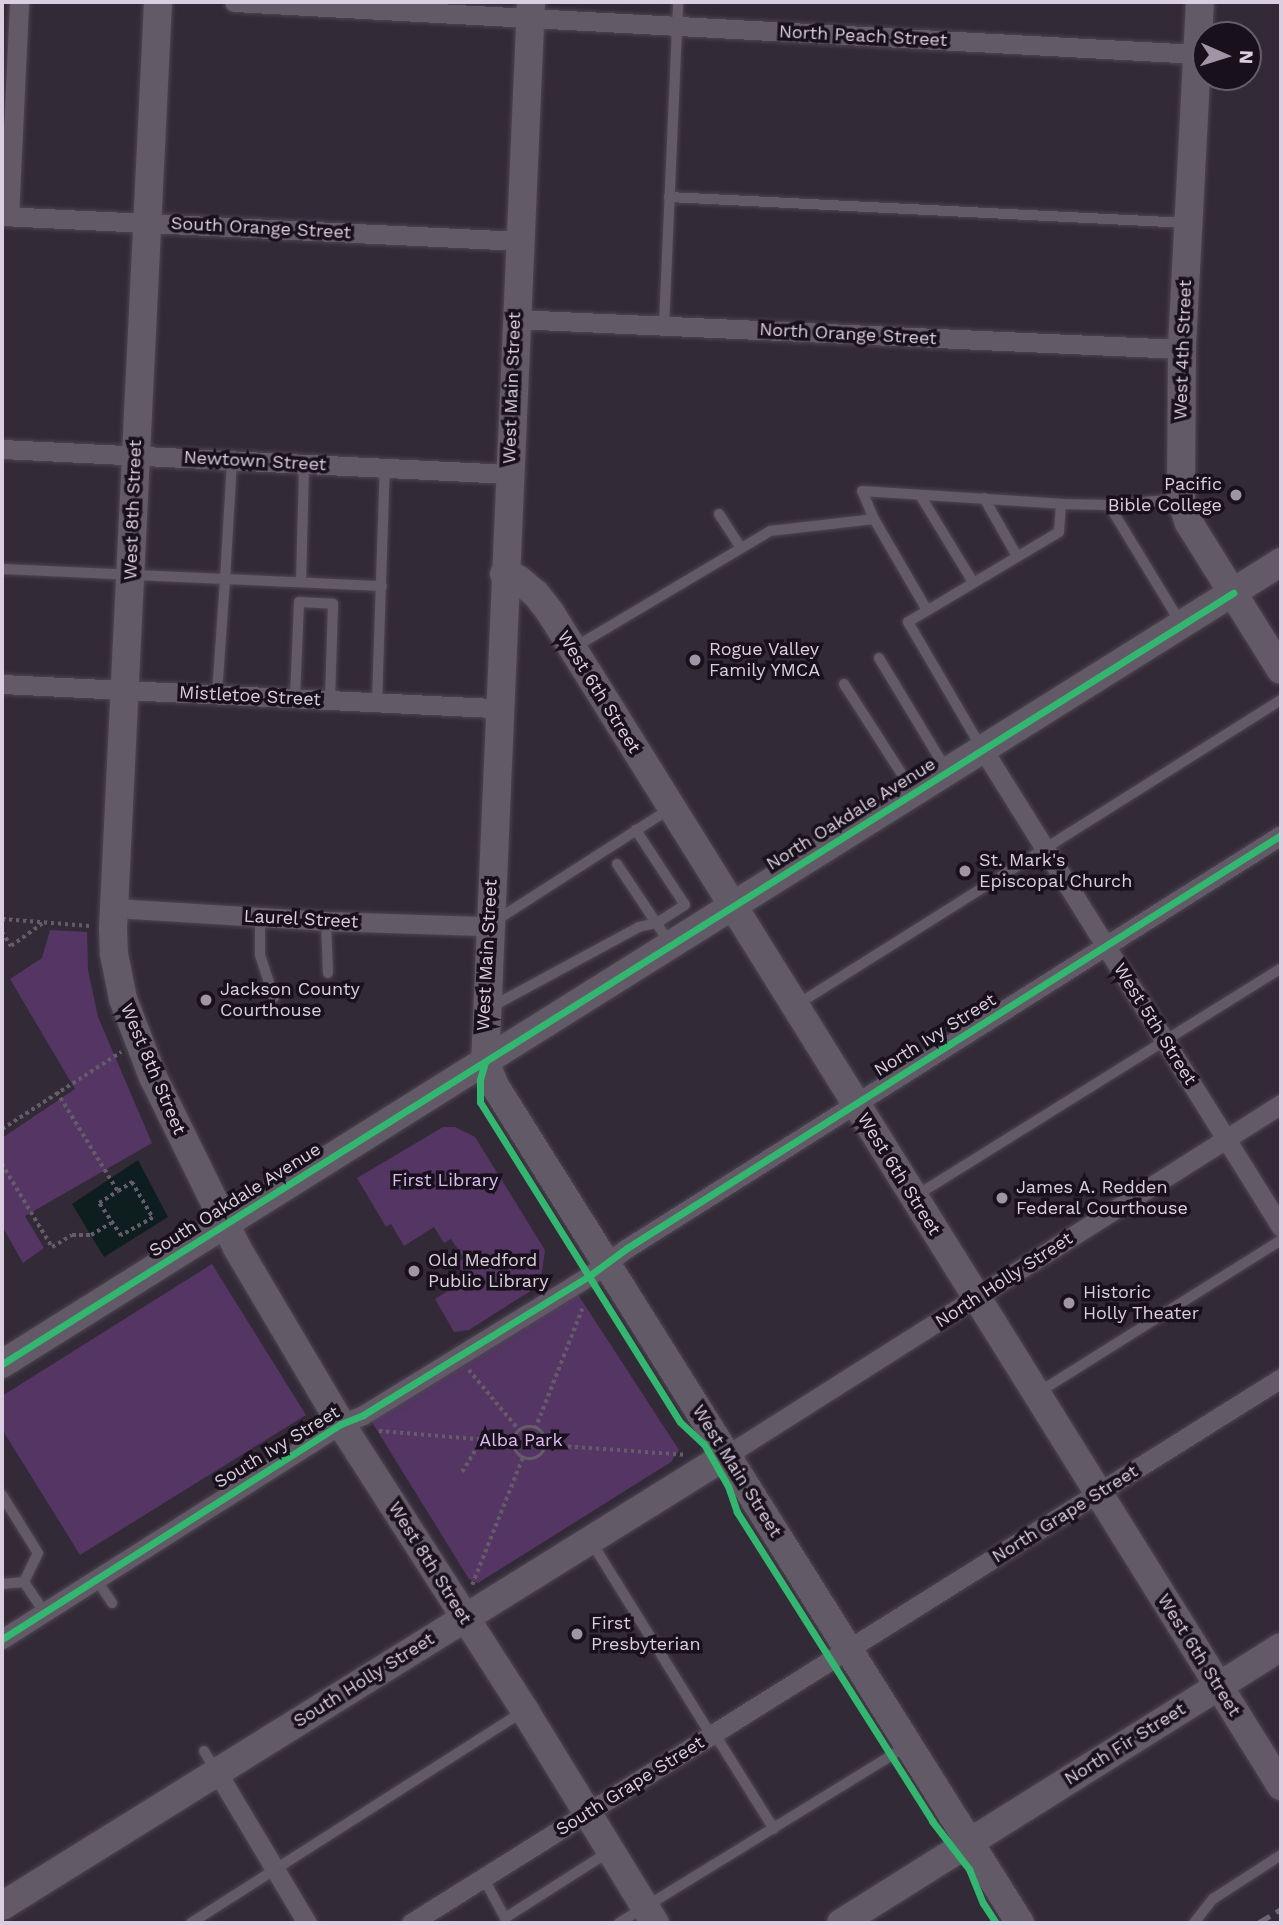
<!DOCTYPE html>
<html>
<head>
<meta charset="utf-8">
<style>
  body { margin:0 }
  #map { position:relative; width:1283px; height:1925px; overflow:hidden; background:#332a38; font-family:"Work Sans",sans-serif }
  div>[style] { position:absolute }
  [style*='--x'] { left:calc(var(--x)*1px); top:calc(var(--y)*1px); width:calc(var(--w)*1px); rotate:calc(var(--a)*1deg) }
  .green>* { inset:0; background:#543564 }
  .water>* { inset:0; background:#0e1d1e }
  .path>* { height:3.5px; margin-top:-1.75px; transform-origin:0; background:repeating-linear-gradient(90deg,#645d67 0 3.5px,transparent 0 7px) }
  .path>.ring { margin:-1.75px; padding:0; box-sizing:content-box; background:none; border:3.5px solid #645d67; border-radius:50% }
  .roads { filter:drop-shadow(0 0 2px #4d4551) drop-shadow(0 0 2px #4d4551) }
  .lane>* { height:10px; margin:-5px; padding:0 5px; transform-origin:5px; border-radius:5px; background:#625a66 }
  .street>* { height:19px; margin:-9.5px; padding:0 9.5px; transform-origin:9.5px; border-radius:9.5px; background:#625a66 }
  .secondary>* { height:28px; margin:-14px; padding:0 14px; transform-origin:14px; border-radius:14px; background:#625a66 }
  .rail>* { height:5px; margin-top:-2.5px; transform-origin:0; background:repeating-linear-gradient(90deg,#6b666f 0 14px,transparent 0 21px) }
  .cycleway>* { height:7px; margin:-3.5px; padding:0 3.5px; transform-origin:3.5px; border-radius:3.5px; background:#33b770 }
  .dots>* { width:19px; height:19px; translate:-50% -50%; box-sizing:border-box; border:4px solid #18111c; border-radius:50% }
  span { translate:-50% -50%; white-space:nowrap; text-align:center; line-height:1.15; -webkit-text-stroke:7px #18111c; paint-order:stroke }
  .street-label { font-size:18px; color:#dacfe0 }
  .poi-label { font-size:18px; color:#dacfe0 }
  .right { translate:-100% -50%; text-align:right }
  .left { translate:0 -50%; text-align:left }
  .park-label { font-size:18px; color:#dfbaf5 }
  .frame { position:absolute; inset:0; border:4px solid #dacfe0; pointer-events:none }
  .north { position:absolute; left:1192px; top:21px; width:70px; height:70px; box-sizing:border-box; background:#18111c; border:2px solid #665d6a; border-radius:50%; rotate:93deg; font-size:19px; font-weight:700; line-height:28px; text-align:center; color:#dacfe0 }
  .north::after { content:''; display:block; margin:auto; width:24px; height:32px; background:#a095a5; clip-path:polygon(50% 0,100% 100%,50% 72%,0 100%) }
</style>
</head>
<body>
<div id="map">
  <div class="green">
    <i style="clip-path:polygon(50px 930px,87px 932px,88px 970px,98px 1017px,152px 1143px,25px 1216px,44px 1248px,23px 1263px,2px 1226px,2px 1138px,75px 1089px,10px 979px,42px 958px)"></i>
    <i style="clip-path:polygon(443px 1127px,455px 1127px,475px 1137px,545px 1250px,540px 1285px,469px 1330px,454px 1332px,435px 1299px,467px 1279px,457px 1263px,464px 1258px,451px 1239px,444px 1243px,434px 1227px,404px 1246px,391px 1224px,386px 1227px,357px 1178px)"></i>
    <i style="clip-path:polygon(212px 1264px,306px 1415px,80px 1555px,2px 1429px,2px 1396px)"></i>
    <i style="clip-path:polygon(575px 1290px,679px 1450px,671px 1462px,478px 1583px,469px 1579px,370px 1419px)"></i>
  </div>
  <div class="water">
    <i style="clip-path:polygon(138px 1160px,168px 1217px,104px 1257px,72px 1204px)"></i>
  </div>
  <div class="path">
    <i style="--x:2;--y:919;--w:88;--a:4.5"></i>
    <i style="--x:2;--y:932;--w:17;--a:57"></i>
    <i style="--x:11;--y:946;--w:39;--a:-36"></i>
    <i style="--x:57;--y:1092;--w:116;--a:58.4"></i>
    <i style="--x:118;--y:1191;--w:17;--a:-33"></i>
    <i style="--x:132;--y:1182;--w:42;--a:59.7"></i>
    <i style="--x:153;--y:1218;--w:37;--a:151"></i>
    <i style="--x:121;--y:1236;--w:40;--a:-124"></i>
    <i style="--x:99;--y:1203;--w:22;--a:-32"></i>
    <i style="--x:2;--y:1129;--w:142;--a:-32.9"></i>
    <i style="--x:2;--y:1164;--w:97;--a:58.9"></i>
    <i style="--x:52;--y:1247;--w:23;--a:-31"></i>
    <i style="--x:72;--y:1235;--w:19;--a:0"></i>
    <i style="--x:91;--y:1235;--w:23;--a:-31"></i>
    <i style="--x:469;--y:1370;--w:78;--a:50.2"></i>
    <i class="ring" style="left:514px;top:1427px;width:28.5px;height:28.5px"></i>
    <i style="--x:535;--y:1429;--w:129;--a:-68.6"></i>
    <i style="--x:379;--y:1431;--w:135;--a:4.7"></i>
    <i style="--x:547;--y:1445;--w:138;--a:4.1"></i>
    <i style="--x:462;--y:1472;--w:37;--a:-59"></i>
    <i style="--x:472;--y:1585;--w:138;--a:-68.3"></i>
  </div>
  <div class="roads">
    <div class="lane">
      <i style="--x:669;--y:197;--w:520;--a:2.87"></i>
      <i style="--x:664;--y:326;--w:324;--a:-87.5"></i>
      <i style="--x:920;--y:495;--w:102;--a:58.7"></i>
      <i style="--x:984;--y:498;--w:67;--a:60.4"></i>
      <i style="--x:1109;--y:505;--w:137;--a:58.7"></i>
      <i style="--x:719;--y:514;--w:40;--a:57.1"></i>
      <i style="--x:874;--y:519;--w:30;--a:-113"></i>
      <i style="--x:862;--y:491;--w:199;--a:3.7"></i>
      <i style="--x:1061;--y:504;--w:48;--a:1.2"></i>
      <i style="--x:1109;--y:505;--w:71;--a:-4.8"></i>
      <i style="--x:2;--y:569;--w:223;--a:2.6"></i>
      <i style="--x:225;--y:579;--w:119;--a:-86.6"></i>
      <i style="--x:301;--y:582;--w:118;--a:-88.5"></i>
      <i style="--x:575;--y:647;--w:227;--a:-30.7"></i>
      <i style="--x:770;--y:531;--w:105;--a:-6.6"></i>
      <i style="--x:874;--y:519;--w:105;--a:59.8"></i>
      <i style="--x:879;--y:658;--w:130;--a:58.9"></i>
      <i style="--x:844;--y:684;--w:126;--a:57.3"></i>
      <i style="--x:217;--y:694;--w:115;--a:-86"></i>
      <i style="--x:225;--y:579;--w:157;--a:2.6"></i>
      <i style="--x:295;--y:698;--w:96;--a:-87.6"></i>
      <i style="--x:299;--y:602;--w:34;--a:3"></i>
      <i style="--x:333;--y:604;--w:96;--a:91.8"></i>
      <i style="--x:377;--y:702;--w:235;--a:-88.1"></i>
      <i style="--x:981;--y:747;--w:145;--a:-120.3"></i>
      <i style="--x:908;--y:622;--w:176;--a:-30.8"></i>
      <i style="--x:1059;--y:532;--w:28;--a:-86"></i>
      <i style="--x:617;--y:864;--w:94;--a:56.3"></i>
      <i style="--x:260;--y:917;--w:38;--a:90"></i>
      <i style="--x:260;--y:955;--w:45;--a:72"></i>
      <i style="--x:326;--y:921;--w:52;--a:87.8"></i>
      <i style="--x:495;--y:921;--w:209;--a:-32.7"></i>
      <i style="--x:798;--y:1004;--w:571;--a:-32.19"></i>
      <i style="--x:491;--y:1007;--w:168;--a:-28.4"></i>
      <i style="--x:639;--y:927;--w:18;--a:-13"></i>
      <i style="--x:657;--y:923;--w:33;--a:-33"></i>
      <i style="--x:685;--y:905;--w:90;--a:-123.2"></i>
      <i style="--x:917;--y:1195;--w:429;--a:-31.9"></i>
      <i style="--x:1039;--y:1392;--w:286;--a:-32.1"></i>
      <i style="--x:2;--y:1495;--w:68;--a:58.2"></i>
      <i style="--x:38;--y:1553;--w:32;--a:116"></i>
      <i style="--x:592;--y:1543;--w:226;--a:58.2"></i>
      <i style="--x:96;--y:1579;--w:29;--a:56"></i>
      <i style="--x:2;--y:1584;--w:22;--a:-5"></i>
      <i style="--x:24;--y:1582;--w:36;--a:56"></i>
      <i style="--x:714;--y:1733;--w:113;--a:58"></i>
      <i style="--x:204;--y:1751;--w:23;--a:59"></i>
      <i style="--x:484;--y:1879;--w:44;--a:61.7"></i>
      <i style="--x:505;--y:1918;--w:125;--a:-32.5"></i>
      <i style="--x:191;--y:1923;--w:395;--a:-32.5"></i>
      <i style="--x:619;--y:1923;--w:336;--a:-31.6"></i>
      <i style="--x:1194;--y:1923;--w:31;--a:-52"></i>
      <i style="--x:1213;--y:1899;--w:81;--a:-32.9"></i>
    </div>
    <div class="street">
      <i style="--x:234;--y:2;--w:963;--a:3.09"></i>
      <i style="--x:2;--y:216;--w:519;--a:2.76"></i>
      <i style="--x:9;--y:216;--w:214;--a:-87.3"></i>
      <i style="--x:515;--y:319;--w:668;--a:2.58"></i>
      <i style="--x:2;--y:449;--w:508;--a:2.82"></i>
      <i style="--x:2;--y:684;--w:497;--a:2.8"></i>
      <i style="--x:984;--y:751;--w:561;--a:58.04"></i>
      <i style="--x:114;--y:908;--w:212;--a:3.5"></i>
      <i style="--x:326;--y:921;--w:162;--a:1.8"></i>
      <i style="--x:727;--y:1455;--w:656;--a:-32.36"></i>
      <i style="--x:2;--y:1639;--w:401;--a:-32.4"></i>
      <i style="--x:341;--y:1424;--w:24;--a:-22"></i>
      <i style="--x:363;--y:1415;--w:265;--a:-31.6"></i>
      <i style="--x:589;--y:1276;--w:47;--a:-36.4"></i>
      <i style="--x:627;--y:1248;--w:773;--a:-32.27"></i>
      <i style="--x:217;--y:1772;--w:176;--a:59.2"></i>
      <i style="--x:411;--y:1923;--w:1027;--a:-32.06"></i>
    </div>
    <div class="secondary">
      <i style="--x:158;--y:2;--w:927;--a:92.78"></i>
      <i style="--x:113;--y:928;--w:26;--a:88"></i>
      <i style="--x:114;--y:954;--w:46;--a:78.7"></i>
      <i style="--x:123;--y:999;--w:84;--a:69"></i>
      <i style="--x:153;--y:1077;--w:191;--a:63.8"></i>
      <i style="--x:237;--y:1248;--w:204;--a:59.4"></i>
      <i style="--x:341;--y:1424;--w:341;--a:57.3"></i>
      <i style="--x:525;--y:1711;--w:249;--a:58.5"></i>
      <i style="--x:531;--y:2;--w:1061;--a:92.48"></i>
      <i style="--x:485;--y:1062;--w:26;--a:67"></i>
      <i style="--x:495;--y:1086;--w:988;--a:57.9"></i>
      <i style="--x:1200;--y:2;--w:347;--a:93"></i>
      <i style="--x:1182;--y:349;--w:150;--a:90.4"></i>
      <i style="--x:1181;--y:499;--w:25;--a:72"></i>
      <i style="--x:1189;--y:523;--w:173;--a:58"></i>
      <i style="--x:504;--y:574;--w:15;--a:20"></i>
      <i style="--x:518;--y:579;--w:23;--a:40"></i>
      <i style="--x:536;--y:594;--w:23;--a:52"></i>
      <i style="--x:550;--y:612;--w:1383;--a:58.09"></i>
      <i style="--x:2;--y:1364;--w:1510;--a:-32.09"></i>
      <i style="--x:2;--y:1906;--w:854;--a:-31.88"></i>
      <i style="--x:841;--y:1923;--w:519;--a:-32.1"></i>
    </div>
  </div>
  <div class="rail">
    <i style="--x:1258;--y:1923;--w:27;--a:-31"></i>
  </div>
  <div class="cycleway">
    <i style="--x:485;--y:1062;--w:19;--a:106"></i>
    <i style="--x:480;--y:1080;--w:22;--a:90"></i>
    <i style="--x:480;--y:1102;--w:377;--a:58"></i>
    <i style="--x:680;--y:1422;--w:33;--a:43"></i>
    <i style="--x:704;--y:1444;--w:48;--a:60.3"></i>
    <i style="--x:728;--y:1486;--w:28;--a:71"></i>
    <i style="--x:737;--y:1512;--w:365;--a:57.7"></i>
    <i style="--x:932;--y:1821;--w:61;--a:52.4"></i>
    <i style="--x:969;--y:1869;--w:37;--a:68"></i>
    <i style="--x:983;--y:1903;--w:24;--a:57"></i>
    <i style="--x:2;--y:1364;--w:1453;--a:-32.06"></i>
    <i style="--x:2;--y:1639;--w:401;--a:-32.4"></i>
    <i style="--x:341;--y:1424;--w:24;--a:-22"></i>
    <i style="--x:363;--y:1415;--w:265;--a:-31.6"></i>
    <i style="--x:589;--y:1276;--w:47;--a:-36.4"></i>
    <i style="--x:627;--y:1248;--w:773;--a:-32.27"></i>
  </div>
  <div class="dots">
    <i style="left:1236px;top:495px;background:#a095a5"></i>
    <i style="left:695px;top:660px;background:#a095a5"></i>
    <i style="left:965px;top:871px;background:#a095a5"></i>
    <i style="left:206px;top:1000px;background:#a095a5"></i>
    <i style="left:1002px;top:1198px;background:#a095a5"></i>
    <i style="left:414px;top:1271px;background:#a095a5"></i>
    <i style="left:1069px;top:1303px;background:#a095a5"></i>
    <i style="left:577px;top:1634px;background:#a095a5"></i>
  </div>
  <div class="street-label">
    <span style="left:863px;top:36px;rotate:3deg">North Peach Street</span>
    <span style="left:261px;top:228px;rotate:3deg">South Orange Street</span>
    <span style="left:848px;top:334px;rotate:3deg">North Orange Street</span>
    <span style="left:1183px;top:350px;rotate:-88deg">West 4th Street</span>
    <span style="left:512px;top:388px;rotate:-88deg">West Main Street</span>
    <span style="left:255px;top:461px;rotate:3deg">Newtown Street</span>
    <span style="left:133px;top:510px;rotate:-88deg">West 8th Street</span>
    <span style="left:599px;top:692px;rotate:58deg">West 6th Street</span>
    <span style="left:250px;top:696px;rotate:3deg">Mistletoe Street</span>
    <span style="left:851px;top:814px;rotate:-32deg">North Oakdale Avenue</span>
    <span style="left:301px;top:919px;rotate:3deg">Laurel Street</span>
    <span style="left:487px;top:955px;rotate:-87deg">West Main Street</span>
    <span style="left:1155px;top:1024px;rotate:58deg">West 5th Street</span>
    <span style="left:935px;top:1035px;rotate:-32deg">North Ivy Street</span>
    <span style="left:153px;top:1069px;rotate:67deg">West 8th Street</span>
    <span style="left:899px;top:1174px;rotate:58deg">West 6th Street</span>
    <span style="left:235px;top:1200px;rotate:-32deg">South Oakdale Avenue</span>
    <span style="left:1004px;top:1280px;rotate:-33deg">North Holly Street</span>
    <span style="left:277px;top:1447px;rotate:-31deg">South Ivy Street</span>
    <span style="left:737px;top:1471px;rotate:58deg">West Main Street</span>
    <span style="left:1065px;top:1514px;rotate:-32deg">North Grape Street</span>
    <span style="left:430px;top:1563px;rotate:58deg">West 8th Street</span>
    <span style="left:1199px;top:1655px;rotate:58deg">West 6th Street</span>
    <span style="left:364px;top:1680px;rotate:-32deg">South Holly Street</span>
    <span style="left:1125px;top:1744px;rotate:-32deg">North Fir Street</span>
    <span style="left:630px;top:1786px;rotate:-32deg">South Grape Street</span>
  </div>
  <div class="poi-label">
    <span class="right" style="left:1222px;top:495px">Pacific<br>Bible College</span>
    <span class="left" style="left:709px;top:660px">Rogue Valley<br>Family YMCA</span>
    <span class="left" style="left:979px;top:871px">St. Mark's<br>Episcopal Church</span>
    <span class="left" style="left:220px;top:1000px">Jackson County<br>Courthouse</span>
    <span class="left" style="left:1016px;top:1198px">James A. Redden<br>Federal Courthouse</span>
    <span class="left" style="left:428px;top:1271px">Old Medford<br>Public Library</span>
    <span class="left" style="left:1083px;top:1303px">Historic<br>Holly Theater</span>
    <span class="left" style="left:591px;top:1634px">First<br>Presbyterian</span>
  </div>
  <div class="park-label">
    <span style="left:445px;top:1180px">First Library</span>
    <span style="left:521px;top:1440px">Alba Park</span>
  </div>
  <div class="frame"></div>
  <div class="north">N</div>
</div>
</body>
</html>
